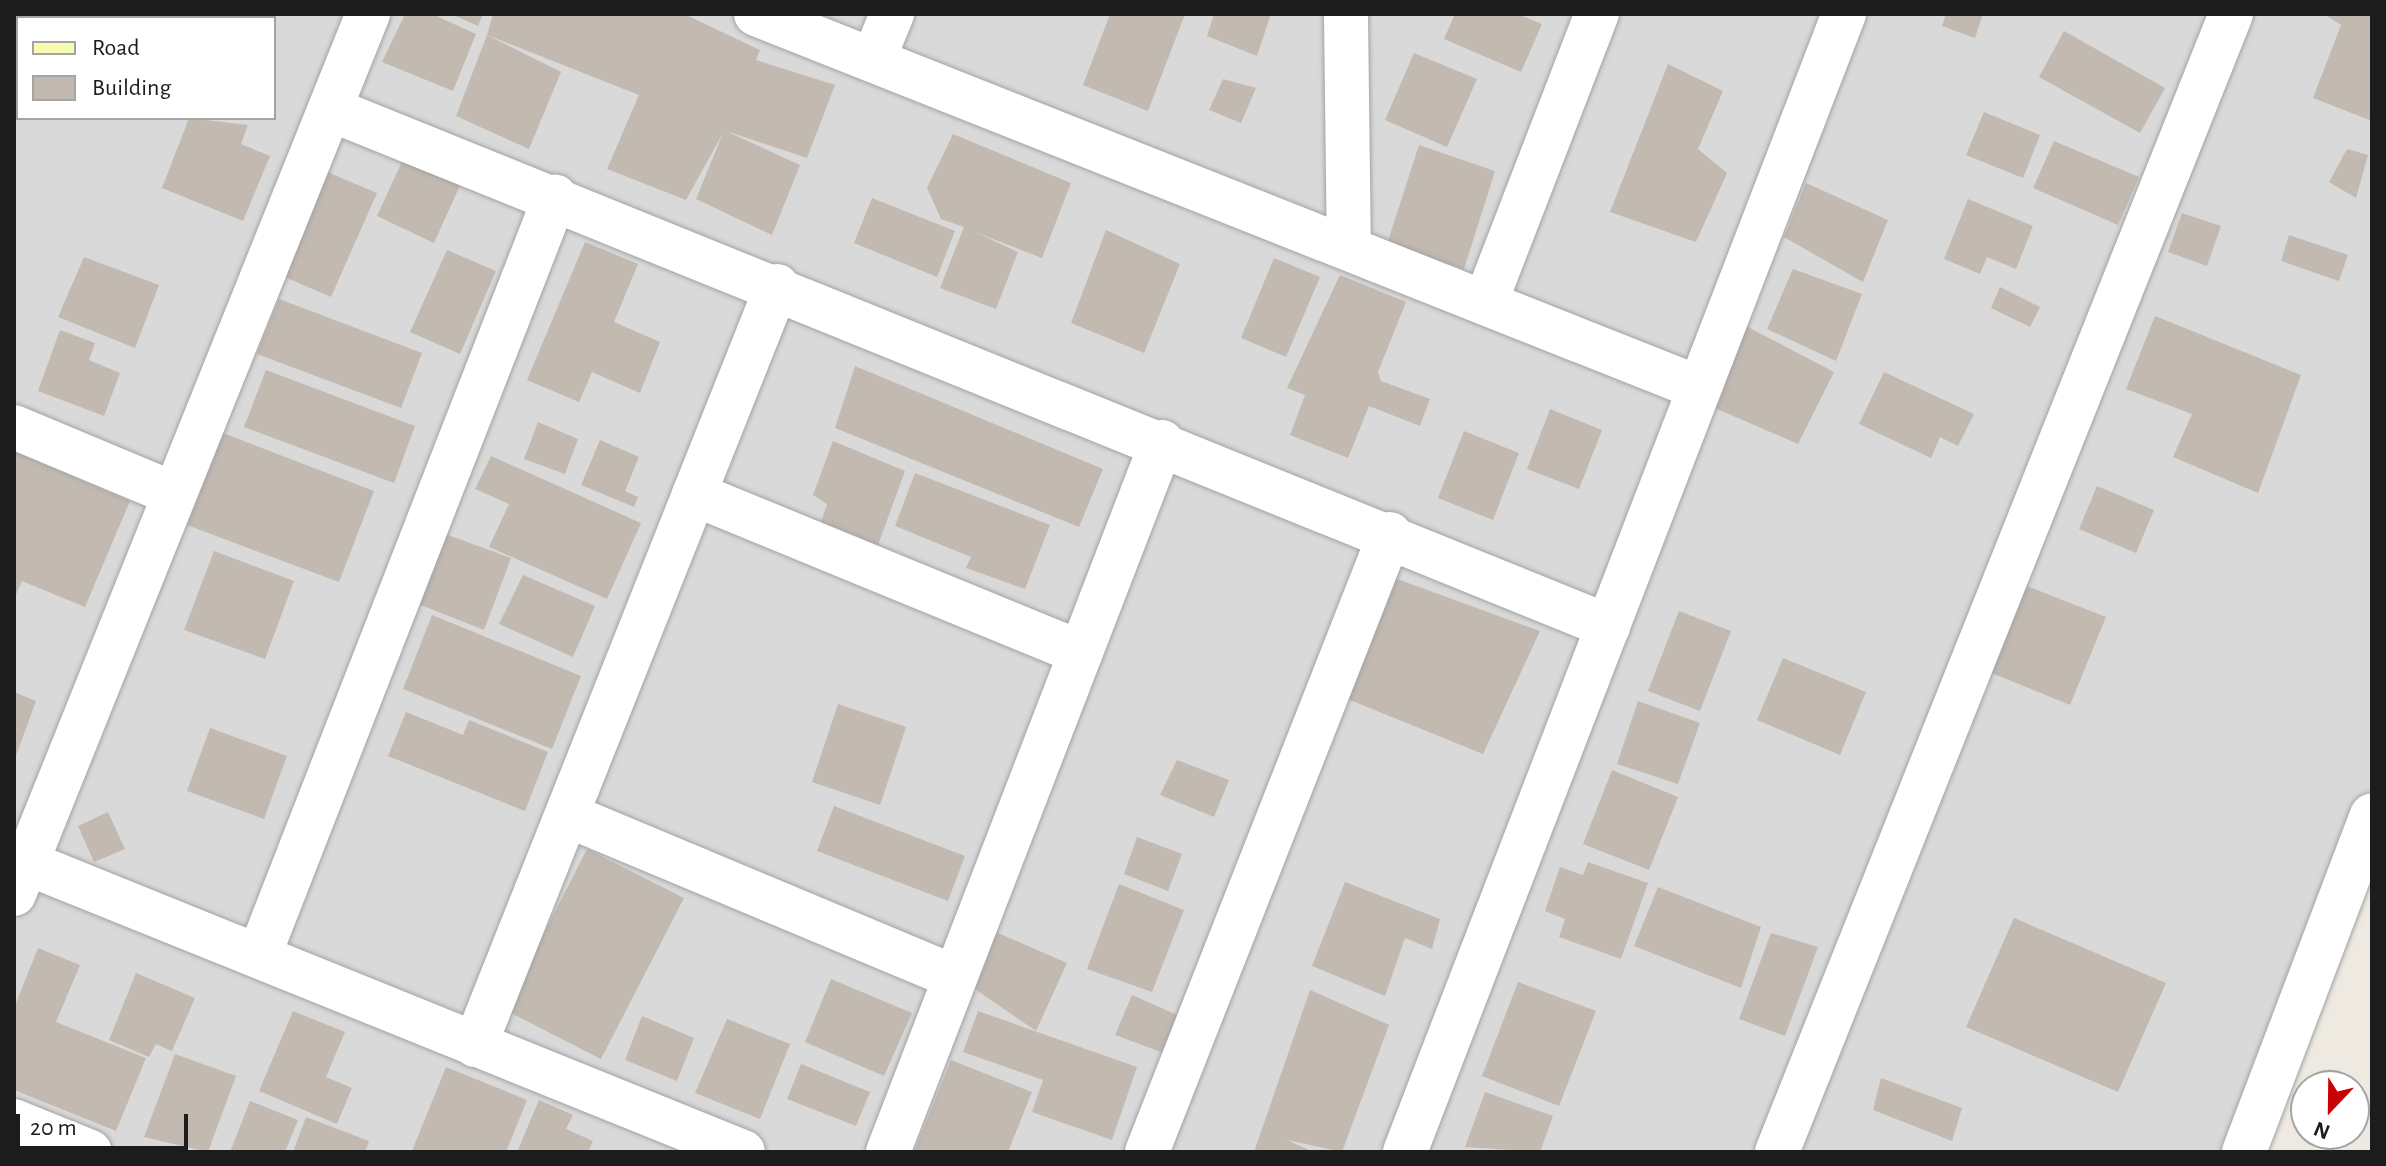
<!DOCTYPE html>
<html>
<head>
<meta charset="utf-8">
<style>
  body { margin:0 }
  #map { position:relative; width:2386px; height:1166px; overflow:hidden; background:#eeeae1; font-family:"Alegreya Sans",sans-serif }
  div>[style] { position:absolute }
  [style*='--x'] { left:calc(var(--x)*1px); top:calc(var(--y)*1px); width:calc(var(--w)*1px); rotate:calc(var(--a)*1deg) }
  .residential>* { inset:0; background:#dad9d9 }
  .building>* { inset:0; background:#c2b9b1 }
  .roads { filter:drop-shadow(0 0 2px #a3a3a3) drop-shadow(0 0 2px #a3a3a3) }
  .street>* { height:44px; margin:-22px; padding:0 22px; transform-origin:22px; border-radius:22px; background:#fff }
  .secondary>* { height:44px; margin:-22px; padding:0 22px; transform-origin:22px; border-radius:22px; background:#f8fcb2 }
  span { translate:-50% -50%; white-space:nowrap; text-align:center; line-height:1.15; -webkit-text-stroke:6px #fff; paint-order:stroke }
  .frame { position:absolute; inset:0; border:16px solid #1c1c1c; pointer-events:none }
  .legend { position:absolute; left:16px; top:16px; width:260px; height:104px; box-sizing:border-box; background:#fff; border:2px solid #a4a4a4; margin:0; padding:10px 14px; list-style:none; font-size:24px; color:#1c1c1c }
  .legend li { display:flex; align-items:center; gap:16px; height:40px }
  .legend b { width:40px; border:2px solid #a4a4a4 }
  .north { position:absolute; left:2290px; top:1070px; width:80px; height:80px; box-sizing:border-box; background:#fff; border:2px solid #a4a4a4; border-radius:50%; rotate:202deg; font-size:22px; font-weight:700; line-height:32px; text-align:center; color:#1c1c1c }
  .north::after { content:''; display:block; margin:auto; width:28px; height:36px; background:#c90100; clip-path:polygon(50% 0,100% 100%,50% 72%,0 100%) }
  .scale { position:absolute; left:16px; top:1114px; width:172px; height:36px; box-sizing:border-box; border:4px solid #1c1c1c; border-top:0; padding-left:10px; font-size:24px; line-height:28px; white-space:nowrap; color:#1c1c1c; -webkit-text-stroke:6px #fff; paint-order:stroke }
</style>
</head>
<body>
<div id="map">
  <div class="residential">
    <i style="clip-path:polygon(evenodd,14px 14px,2372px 14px,2372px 810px,2229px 1152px,14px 1152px,14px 14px,18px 18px,274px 18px,274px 118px,18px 118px,18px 18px)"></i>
  </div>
  <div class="building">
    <i style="clip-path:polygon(405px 14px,432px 14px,476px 34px,453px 91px,382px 62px)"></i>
    <i style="clip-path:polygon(451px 14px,483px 14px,478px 26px)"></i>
    <i style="clip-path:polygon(493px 14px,684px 14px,760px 50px,756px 60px,835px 85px,807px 158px,726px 131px,800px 165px,772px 235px,696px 199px,723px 133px,686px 200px,607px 169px,639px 95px,487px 35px)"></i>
    <i style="clip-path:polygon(1110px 14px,1185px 14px,1148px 111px,1083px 85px)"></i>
    <i style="clip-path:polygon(1214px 14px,1271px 14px,1257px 56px,1207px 36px)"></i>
    <i style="clip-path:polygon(1455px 14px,1517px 14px,1542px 24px,1521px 72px,1444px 39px)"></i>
    <i style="clip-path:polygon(1946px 14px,1983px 14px,1975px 38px,1942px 26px)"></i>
    <i style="clip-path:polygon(2324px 14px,2372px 14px,2372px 121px,2313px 98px,2341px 25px)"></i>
    <i style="clip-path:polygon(2064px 31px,2165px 88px,2140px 133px,2039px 77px)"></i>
    <i style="clip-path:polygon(487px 35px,561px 72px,529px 149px,456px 116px)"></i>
    <i style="clip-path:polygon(1414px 53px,1477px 79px,1447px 147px,1385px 120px)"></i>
    <i style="clip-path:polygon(1668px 64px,1723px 91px,1698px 149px,1727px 173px,1696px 242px,1610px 212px)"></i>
    <i style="clip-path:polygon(1223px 79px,1256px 88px,1241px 123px,1209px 110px)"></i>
    <i style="clip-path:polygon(1984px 112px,2040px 135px,2023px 178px,1966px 155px)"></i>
    <i style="clip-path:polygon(189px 118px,248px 125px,241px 144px,270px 156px,243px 221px,162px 188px)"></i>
    <i style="clip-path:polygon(953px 134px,1071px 183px,1042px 258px,975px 232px,1018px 252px,996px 309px,940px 288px,964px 227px,941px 219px,927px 188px)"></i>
    <i style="clip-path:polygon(2054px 141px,2139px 177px,2118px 225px,2033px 188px)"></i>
    <i style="clip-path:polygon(1419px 145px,1495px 171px,1464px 269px,1387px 244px)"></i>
    <i style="clip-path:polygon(2347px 149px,2368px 155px,2356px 198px,2329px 182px)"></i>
    <i style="clip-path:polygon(405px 155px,462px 181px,434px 243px,377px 216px)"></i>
    <i style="clip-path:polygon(325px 171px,377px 193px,331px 297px,280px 275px)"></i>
    <i style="clip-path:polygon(1806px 183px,1888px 220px,1863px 282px,1784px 237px)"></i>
    <i style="clip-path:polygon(872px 198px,955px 231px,937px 277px,854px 243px)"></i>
    <i style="clip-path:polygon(1968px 199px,2033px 226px,2016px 269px,1987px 257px,1980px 274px,1944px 259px)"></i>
    <i style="clip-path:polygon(2182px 213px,2221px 226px,2207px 266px,2168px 252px)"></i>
    <i style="clip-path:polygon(1106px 230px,1180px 264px,1144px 353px,1071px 323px)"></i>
    <i style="clip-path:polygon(2289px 235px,2348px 255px,2339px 281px,2281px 261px)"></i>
    <i style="clip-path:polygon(585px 242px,638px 264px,614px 322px,660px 342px,640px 393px,592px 372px,579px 402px,527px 380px)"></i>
    <i style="clip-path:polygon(447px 250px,496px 271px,460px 354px,410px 332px)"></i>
    <i style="clip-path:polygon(84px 257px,159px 285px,135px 348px,58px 317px)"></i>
    <i style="clip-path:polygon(1274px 258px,1320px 277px,1286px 357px,1241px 338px)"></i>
    <i style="clip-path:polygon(1793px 269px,1862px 294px,1836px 361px,1767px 329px)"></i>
    <i style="clip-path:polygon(1340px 275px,1406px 302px,1378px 372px,1381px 381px,1430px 399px,1420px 426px,1369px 406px,1348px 458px,1290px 435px,1305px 395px,1287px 388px)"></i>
    <i style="clip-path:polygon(2000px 287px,2040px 307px,2030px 327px,1991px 308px)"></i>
    <i style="clip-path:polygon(279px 299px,422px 353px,401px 408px,257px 354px)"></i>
    <i style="clip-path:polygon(2155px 316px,2301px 375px,2258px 493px,2173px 457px,2192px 414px,2126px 389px)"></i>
    <i style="clip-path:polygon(1744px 325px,1834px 372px,1798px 444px,1708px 405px)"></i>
    <i style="clip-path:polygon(60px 330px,95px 343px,89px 360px,120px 373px,104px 416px,38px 391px)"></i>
    <i style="clip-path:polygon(855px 366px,1103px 469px,1079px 527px,835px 428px)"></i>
    <i style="clip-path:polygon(266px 370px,415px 426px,394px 483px,244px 427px)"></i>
    <i style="clip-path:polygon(1884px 372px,1974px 414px,1958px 446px,1940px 437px,1931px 458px,1859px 424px)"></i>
    <i style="clip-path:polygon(1550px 409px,1602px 430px,1579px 489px,1527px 469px)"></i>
    <i style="clip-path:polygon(538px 422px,578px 439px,565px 474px,524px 459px)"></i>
    <i style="clip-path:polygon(1464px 431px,1519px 453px,1493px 520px,1438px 498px)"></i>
    <i style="clip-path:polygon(223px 433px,374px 491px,339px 582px,187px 525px)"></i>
    <i style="clip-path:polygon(600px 440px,639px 457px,625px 491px,638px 497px,634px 507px,581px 485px)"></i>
    <i style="clip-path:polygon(833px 441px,905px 471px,878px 545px,821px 522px,827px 504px,813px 495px)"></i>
    <i style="clip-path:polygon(14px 451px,130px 501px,85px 607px,22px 581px,14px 599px)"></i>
    <i style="clip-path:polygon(491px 456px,641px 523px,607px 599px,489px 547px,509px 504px,475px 489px)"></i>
    <i style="clip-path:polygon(915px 473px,1050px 525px,1025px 589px,966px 568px,971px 557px,895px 526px)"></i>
    <i style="clip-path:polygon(2097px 486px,2154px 510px,2136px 553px,2079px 529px)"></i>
    <i style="clip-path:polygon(440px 532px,511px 558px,484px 630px,413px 602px)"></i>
    <i style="clip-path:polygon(214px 551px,294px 581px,265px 659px,184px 630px)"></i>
    <i style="clip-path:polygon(523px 575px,595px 606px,573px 657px,499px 624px)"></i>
    <i style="clip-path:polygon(1389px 576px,1540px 631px,1483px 754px,1340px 696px)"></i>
    <i style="clip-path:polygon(2024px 585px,2106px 617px,2070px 705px,1989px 672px)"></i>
    <i style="clip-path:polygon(1679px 611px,1731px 631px,1700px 711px,1648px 691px)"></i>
    <i style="clip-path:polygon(432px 615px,581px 676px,552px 749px,403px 689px)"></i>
    <i style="clip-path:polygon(1783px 658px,1866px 692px,1840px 755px,1757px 720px)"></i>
    <i style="clip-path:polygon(14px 692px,36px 701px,14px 761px)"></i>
    <i style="clip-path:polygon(1638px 701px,1700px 723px,1678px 784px,1617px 764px)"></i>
    <i style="clip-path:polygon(838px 704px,906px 727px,880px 805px,812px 782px)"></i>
    <i style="clip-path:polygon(406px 712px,463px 735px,469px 720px,548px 752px,525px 811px,388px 756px)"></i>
    <i style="clip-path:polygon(210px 728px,287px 756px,264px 819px,187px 791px)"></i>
    <i style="clip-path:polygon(1177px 760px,1229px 780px,1214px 817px,1160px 795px)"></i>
    <i style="clip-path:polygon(1612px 770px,1678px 797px,1649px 870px,1583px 844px)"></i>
    <i style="clip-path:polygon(834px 806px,965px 856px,948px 901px,817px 851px)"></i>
    <i style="clip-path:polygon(108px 812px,125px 849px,94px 862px,78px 826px)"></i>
    <i style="clip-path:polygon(1137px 837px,1182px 854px,1168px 891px,1124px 874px)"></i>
    <i style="clip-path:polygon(587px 849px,684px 898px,601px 1059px,505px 1010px)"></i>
    <i style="clip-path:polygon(1588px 862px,1648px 883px,1621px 959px,1559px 937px,1565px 919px,1545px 911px,1560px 867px,1583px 875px)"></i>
    <i style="clip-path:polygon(1345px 882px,1440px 919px,1432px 949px,1405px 938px,1385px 996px,1312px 966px)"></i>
    <i style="clip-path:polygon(1119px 884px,1184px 910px,1152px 992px,1087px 969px)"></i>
    <i style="clip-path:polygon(1658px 887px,1761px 927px,1741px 988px,1634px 946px)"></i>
    <i style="clip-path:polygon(2014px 918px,2166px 983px,2118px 1092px,1966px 1027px)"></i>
    <i style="clip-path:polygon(991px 930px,1067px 963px,1036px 1031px,969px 985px)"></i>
    <i style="clip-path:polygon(1771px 933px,1818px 947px,1785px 1036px,1739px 1019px)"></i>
    <i style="clip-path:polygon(38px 948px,80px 965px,56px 1022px,146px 1058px,116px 1131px,14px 1090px,14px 1008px)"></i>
    <i style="clip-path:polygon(136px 973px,195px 998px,172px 1051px,156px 1044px,149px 1057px,109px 1040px)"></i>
    <i style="clip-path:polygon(831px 979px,912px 1013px,884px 1076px,805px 1042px)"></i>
    <i style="clip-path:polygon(1518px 982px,1596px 1011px,1559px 1106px,1482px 1076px)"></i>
    <i style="clip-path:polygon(1310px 990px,1389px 1025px,1342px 1152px,1287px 1140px,1313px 1152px,1254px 1152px)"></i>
    <i style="clip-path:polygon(1132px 995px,1184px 1018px,1169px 1055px,1115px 1035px)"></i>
    <i style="clip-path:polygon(293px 1011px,345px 1032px,326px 1077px,352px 1088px,337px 1124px,259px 1091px)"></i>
    <i style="clip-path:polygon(978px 1011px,1137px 1067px,1112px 1140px,1032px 1112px,1043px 1080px,963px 1052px)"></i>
    <i style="clip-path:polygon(642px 1016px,694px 1038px,677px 1081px,625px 1060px)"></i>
    <i style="clip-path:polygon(727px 1019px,790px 1044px,760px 1119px,695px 1093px)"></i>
    <i style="clip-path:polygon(175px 1054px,236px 1076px,208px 1152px,144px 1137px)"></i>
    <i style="clip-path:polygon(951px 1060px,1032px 1092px,1008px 1152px,914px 1152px)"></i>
    <i style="clip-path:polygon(801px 1064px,870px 1092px,856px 1126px,787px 1099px)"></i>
    <i style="clip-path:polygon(446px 1067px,527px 1100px,506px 1152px,412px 1151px)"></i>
    <i style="clip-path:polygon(1881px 1078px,1962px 1108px,1952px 1141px,1873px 1110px)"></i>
    <i style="clip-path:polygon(1485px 1092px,1553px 1116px,1540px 1152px,1465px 1147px)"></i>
    <i style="clip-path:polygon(539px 1100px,573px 1115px,566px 1129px,593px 1141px,588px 1152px,517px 1152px)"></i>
    <i style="clip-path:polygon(250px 1101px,298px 1120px,285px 1152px,230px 1152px)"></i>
    <i style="clip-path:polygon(306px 1117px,369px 1141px,365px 1152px,293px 1152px)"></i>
  </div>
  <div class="roads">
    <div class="street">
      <i style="--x:756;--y:14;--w:1014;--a:21.63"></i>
      <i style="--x:1346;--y:14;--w:232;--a:89.3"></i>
      <i style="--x:874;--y:58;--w:48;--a:-67.8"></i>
      <i style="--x:330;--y:109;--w:1379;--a:22.03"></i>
      <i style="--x:1486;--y:301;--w:308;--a:-68.9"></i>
      <i style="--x:14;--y:427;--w:171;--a:22.7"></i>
      <i style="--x:694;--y:494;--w:418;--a:22.3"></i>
      <i style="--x:567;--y:815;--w:420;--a:22.7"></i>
      <i style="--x:27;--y:863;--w:772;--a:21.98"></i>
      <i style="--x:14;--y:894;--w:949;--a:-68.09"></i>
      <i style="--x:260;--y:953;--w:812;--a:-68.68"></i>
      <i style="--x:475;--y:1045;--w:817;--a:-68.3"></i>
      <i style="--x:14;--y:1121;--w:82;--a:22.2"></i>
      <i style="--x:888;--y:1152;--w:761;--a:-68.9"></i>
      <i style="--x:1147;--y:1152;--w:664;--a:-68.54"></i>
      <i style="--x:1405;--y:1152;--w:1220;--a:-68.91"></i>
      <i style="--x:1777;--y:1152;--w:1225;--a:-68.25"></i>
      <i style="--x:2244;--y:1152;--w:360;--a:-69.2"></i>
    </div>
    <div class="secondary">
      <i style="--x:14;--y:45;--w:11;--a:-68"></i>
    </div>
  </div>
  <div class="frame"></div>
  <ul class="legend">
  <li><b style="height:10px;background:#f8fcb2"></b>Road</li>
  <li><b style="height:22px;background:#c2b9b1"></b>Building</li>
  </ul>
  <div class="north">N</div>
  <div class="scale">20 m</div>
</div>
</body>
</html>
